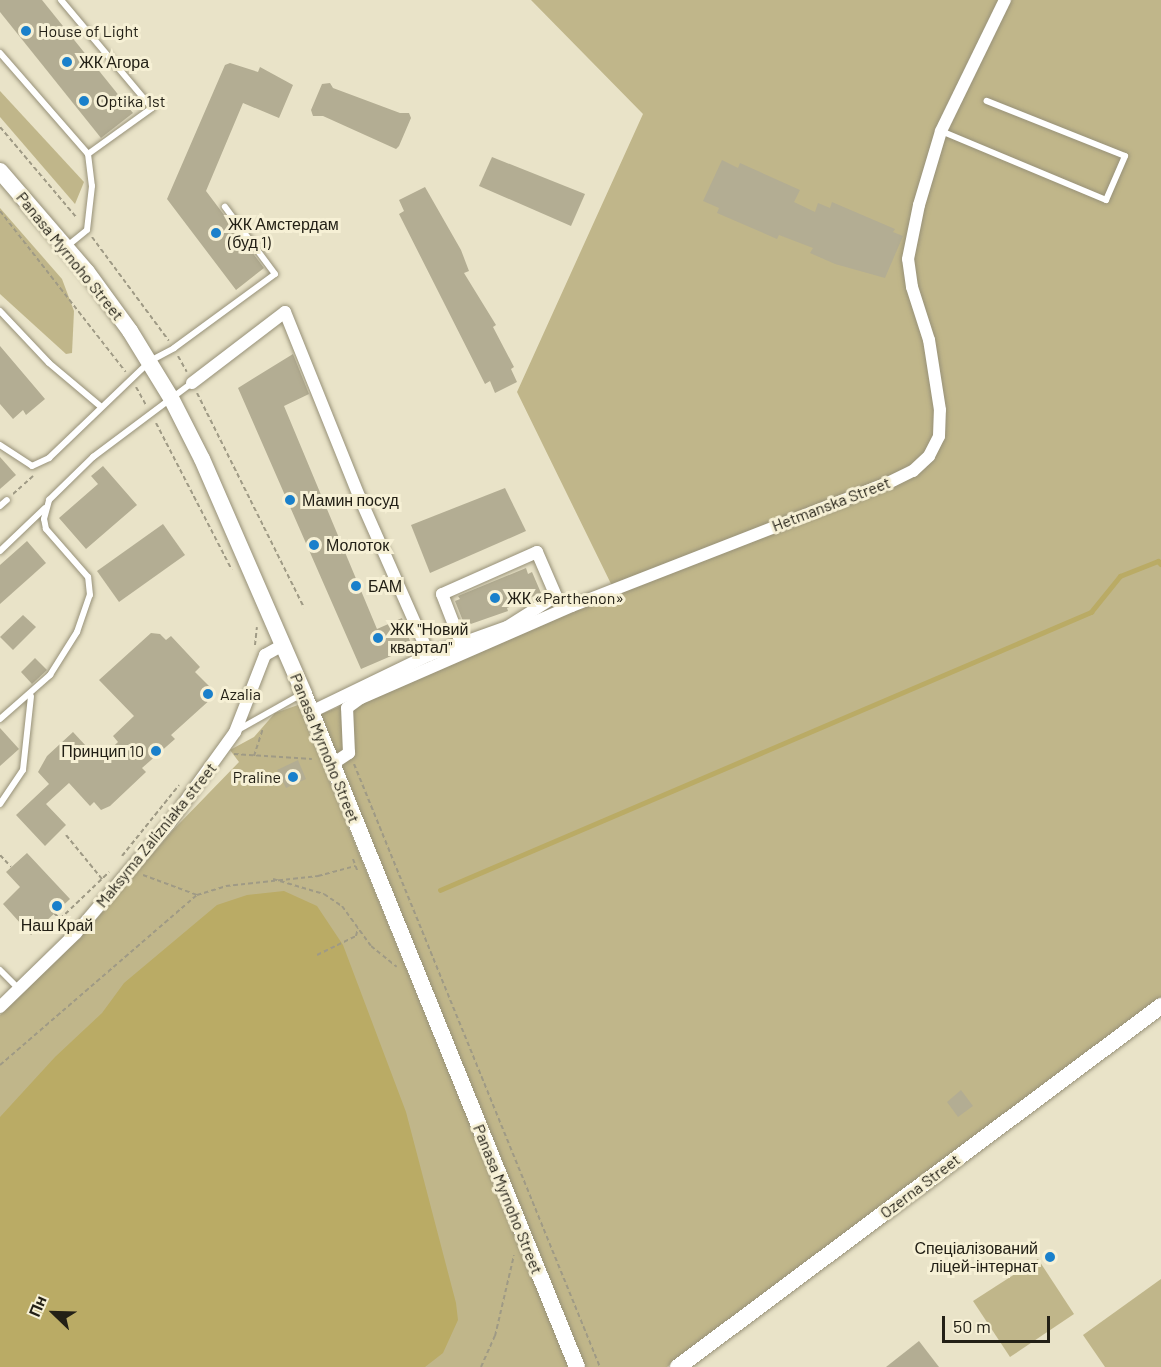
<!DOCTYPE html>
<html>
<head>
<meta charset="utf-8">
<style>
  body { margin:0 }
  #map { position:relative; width:1161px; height:1367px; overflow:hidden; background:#e9e3c8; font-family:Barlow,sans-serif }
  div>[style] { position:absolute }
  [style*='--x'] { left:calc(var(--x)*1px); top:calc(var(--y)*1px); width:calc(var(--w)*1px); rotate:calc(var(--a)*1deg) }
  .green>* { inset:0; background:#c0b68a }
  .water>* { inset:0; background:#baab65 }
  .stream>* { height:4.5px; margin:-2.25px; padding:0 2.25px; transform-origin:2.25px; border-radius:2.25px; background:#baab65 }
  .building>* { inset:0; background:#b3ad93 }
  .path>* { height:2px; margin-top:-1px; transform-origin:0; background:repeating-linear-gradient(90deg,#9f9a85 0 4.5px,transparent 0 7.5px) }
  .roads { filter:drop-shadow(0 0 2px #979178) drop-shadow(0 0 2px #979178) }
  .lane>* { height:6px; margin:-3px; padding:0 3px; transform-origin:3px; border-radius:3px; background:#fff }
  .street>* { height:12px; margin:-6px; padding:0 6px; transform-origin:6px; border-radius:6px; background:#fff }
  .secondary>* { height:16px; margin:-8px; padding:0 8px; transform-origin:8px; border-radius:8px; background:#fff }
  .dots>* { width:16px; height:16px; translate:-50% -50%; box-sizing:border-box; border:3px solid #f6f0d5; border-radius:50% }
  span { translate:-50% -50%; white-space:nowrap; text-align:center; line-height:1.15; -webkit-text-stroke:6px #f6f0d5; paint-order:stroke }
  .poi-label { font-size:16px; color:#232016 }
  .left { translate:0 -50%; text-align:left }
  .right { translate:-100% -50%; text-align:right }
  .street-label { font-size:16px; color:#232016 }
  .north { position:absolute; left:24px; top:1283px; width:60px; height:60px; -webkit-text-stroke:4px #f6f0d5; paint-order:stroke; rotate:293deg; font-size:16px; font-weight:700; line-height:24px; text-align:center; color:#232016 }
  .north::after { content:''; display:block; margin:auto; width:21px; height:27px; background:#232016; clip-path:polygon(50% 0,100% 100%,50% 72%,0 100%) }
  .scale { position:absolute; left:942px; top:1316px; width:108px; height:27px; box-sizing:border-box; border:3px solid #232016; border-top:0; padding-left:8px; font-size:18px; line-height:21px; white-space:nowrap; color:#232016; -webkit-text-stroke:4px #f6f0d5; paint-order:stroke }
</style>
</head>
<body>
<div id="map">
  <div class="green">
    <i style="clip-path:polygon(531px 0,1161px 0,1161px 997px,667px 1367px,584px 1367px,319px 715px,616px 594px,517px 392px,643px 114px)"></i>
    <i style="clip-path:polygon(0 91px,84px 182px,75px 204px,0 117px)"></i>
    <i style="clip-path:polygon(0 208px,62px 279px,74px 311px,72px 353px,66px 354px,0 294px)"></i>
    <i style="clip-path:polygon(298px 705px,570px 1367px,0 1367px,0 1015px,80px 938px,174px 829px,239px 762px,230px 750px,254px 737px,275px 713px)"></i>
    <i style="clip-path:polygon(1038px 1259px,1074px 1314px,1010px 1357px,973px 1301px)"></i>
    <i style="clip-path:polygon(1161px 1279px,1161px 1367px,1105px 1367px,1083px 1335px)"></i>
  </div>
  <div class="water">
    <i style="clip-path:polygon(284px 891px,317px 906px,343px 945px,406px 1112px,456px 1303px,458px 1320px,443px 1353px,425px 1367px,0 1367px,0 1117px,55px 1057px,102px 1013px,124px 983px,217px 905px,247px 895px)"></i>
  </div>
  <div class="stream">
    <i style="--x:440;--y:890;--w:708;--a:-23.12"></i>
    <i style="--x:1091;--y:612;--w:46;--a:-51.1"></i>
    <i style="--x:1120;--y:576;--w:41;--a:-21.5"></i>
    <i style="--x:1158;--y:561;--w:4;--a:45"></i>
  </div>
  <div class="building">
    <i style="clip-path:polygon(0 0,42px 0,133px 113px,101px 138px,0 12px)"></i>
    <i style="clip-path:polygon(230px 63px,258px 72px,260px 67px,293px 85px,279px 118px,243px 103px,206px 191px,264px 268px,236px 290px,167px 199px,225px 65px)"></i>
    <i style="clip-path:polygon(330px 83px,333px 88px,400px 113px,409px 113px,411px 118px,399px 146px,396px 149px,323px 116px,313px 116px,311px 110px,322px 84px)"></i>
    <i style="clip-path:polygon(492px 157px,585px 194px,571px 226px,479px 186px)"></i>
    <i style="clip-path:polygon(722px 160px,738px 168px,740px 163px,800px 190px,794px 202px,815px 212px,818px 203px,830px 208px,832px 202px,895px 229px,893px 232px,903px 236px,885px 278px,835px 264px,810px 253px,813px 248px,779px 235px,777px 239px,717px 213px,719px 208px,703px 201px)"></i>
    <i style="clip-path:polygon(425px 187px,461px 250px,469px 271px,464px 273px,496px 325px,493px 327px,514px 367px,511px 369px,517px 382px,495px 393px,490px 381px,485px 384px,399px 214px,404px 211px,399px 200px)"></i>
    <i style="clip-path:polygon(0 346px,45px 399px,26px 415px,23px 410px,13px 419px,0 404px)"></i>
    <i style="clip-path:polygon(293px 354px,309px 394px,284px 406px,377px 629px,402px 618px,412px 647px,361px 669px,238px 388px)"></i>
    <i style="clip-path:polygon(0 457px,16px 475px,0 489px)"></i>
    <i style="clip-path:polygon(103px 466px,137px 505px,86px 549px,59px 518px,98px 484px,91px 476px)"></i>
    <i style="clip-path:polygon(505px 488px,526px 531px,430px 573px,411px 525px)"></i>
    <i style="clip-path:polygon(163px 524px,185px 555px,119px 602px,97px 571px)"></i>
    <i style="clip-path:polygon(27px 541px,46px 563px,0 604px,0 565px)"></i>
    <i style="clip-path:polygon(526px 568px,528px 574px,532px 572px,541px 593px,507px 608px,508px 611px,465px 626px,455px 601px,460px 599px,458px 596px)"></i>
    <i style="clip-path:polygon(23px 615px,36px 627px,13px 650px,0 637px)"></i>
    <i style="clip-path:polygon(151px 633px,160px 634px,166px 640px,171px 636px,200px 667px,195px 672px,213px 690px,212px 698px,171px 735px,175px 739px,142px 768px,146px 772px,110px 806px,101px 810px,94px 802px,90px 806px,69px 783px,46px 804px,66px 825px,45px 846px,16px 815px,49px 784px,38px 772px,47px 756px,73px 732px,99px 760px,118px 742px,113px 736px,134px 716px,99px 680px)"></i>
    <i style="clip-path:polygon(35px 658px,47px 670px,32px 684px,21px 672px)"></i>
    <i style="clip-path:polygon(0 728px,19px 749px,0 766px)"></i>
    <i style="clip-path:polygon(298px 760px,306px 779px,286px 788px,277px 770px)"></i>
    <i style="clip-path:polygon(27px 853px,70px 899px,31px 935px,3px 904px,20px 887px,6px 872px)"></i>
    <i style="clip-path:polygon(961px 1090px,973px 1106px,958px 1117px,947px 1102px)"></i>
    <i style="clip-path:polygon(919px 1341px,939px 1367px,886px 1367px)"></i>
  </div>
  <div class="path">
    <i style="--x:0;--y:127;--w:119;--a:49.8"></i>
    <i style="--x:0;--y:211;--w:204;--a:52"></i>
    <i style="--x:92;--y:237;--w:129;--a:53.5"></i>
    <i style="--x:178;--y:356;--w:18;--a:61"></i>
    <i style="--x:136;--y:387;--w:21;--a:61"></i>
    <i style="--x:197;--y:393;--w:240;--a:63.5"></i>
    <i style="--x:156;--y:423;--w:165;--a:62.7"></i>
    <i style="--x:13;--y:494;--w:27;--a:-42"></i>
    <i style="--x:255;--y:645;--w:18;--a:-84"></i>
    <i style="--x:234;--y:754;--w:78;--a:3.7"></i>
    <i style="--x:254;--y:756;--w:28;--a:-72"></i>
    <i style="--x:354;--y:764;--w:651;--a:67.81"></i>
    <i style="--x:66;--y:835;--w:57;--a:50.7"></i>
    <i style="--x:0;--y:855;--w:16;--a:47"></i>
    <i style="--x:122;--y:856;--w:91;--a:-51.2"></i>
    <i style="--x:353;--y:859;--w:12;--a:70"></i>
    <i style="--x:143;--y:875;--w:58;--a:20.3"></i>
    <i style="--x:273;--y:879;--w:53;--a:16.4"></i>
    <i style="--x:324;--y:894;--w:22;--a:34"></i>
    <i style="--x:342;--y:906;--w:49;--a:54.1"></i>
    <i style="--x:371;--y:946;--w:33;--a:39"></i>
    <i style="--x:54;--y:913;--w:8;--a:45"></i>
    <i style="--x:60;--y:919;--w:68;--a:-43.8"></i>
    <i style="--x:317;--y:955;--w:43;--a:-26"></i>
    <i style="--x:356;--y:936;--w:8;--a:-76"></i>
    <i style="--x:0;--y:1065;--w:260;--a:-40.8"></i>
    <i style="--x:197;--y:895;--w:30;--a:-17"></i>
    <i style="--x:226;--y:886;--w:93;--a:-6.2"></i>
    <i style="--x:318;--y:876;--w:39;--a:-15"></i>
    <i style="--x:481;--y:1367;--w:34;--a:-66"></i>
    <i style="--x:495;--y:1336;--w:83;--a:-76.8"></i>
  </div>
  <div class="roads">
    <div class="lane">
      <i style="--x:61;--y:0;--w:141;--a:49.9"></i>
      <i style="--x:152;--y:108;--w:79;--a:144.3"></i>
      <i style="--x:88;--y:154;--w:32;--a:83"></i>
      <i style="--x:92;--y:186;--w:44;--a:96.5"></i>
      <i style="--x:87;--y:230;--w:26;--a:141"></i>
      <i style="--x:0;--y:53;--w:134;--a:48.9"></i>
      <i style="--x:941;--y:131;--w:179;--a:22.7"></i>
      <i style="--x:1106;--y:200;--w:48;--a:-66.6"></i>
      <i style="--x:1125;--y:156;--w:149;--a:-158.3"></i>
      <i style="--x:0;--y:311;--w:71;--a:46.7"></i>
      <i style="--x:49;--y:363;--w:67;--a:40.1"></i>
      <i style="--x:0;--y:445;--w:38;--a:33"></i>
      <i style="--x:32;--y:466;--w:19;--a:-25"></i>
      <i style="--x:49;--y:458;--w:140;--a:-43.8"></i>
      <i style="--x:150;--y:361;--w:27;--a:-28"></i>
      <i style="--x:174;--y:348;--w:125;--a:-36.2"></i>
      <i style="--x:275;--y:274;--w:84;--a:-126.7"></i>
      <i style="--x:0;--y:506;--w:9;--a:-41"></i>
      <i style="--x:0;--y:551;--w:62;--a:-43.7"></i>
      <i style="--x:0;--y:719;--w:67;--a:-41.3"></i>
      <i style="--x:50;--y:675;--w:51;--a:-57.9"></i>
      <i style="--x:77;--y:632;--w:39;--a:-71"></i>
      <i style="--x:90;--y:595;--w:18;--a:-96"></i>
      <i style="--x:88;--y:577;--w:64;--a:-131.2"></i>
      <i style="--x:46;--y:529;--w:10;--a:-101"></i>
      <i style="--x:44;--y:519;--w:20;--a:-75"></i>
      <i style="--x:49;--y:500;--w:62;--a:-44.3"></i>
      <i style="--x:93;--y:457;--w:124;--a:-36.8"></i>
      <i style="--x:238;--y:730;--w:73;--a:-29.4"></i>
      <i style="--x:0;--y:804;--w:41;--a:-55.9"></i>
      <i style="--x:23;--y:770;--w:74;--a:-83.8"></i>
      <i style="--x:0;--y:970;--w:28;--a:45"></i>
    </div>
    <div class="street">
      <i style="--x:192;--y:383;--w:117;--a:-37.4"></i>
      <i style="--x:285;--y:312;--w:198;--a:68.1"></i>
      <i style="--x:359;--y:496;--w:174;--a:66.2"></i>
      <i style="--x:429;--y:655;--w:131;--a:154.2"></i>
      <i style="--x:429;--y:655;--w:83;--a:-19.7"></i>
      <i style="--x:507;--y:627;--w:58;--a:-32.3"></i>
      <i style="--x:556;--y:596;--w:48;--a:-113.4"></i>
      <i style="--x:537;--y:552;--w:104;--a:156.1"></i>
      <i style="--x:442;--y:594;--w:53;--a:68.8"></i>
      <i style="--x:331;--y:765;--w:22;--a:-34"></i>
      <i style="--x:349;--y:753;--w:45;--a:-92.5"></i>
      <i style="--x:347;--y:708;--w:17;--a:-36"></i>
      <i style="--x:361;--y:698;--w:230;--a:-23.6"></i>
      <i style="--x:572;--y:606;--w:339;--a:-21.3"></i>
      <i style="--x:888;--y:483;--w:28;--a:-26"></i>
      <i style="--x:913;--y:471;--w:22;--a:-43"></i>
      <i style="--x:929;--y:456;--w:22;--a:-63"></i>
      <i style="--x:939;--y:436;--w:26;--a:-88"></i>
      <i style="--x:940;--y:410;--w:71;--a:-98.9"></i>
      <i style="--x:929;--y:340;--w:56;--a:-107.8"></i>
      <i style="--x:912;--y:287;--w:28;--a:-98"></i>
      <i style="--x:908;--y:259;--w:55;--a:-78.5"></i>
      <i style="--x:919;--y:205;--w:77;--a:-73.4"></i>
      <i style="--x:941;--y:131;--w:146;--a:-64"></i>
      <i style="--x:0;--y:1007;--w:106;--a:-44.2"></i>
      <i style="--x:76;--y:933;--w:142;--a:-49.6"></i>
      <i style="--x:168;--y:825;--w:115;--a:-54.2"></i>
      <i style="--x:235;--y:732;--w:83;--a:-68.7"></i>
      <i style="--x:265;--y:655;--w:21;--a:-29"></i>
    </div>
    <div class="secondary">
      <i style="--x:0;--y:171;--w:133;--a:49.3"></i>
      <i style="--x:87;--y:272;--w:73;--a:53.9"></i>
      <i style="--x:130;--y:331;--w:79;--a:58.5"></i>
      <i style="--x:171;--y:398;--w:68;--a:63.1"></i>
      <i style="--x:202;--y:459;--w:256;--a:66.5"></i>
      <i style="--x:304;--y:694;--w:726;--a:67.92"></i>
      <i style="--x:678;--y:1367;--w:603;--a:-36.77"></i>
    </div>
  </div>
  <div class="dots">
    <i style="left:26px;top:31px;background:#1a80cb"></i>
    <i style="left:67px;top:62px;background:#1a80cb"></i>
    <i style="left:84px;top:101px;background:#1a80cb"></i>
    <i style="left:216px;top:233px;background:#1a80cb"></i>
    <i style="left:290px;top:500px;background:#1a80cb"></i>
    <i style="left:314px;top:545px;background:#1a80cb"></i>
    <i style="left:356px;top:586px;background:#1a80cb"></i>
    <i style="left:495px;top:598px;background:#1a80cb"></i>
    <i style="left:378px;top:638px;background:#1a80cb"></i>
    <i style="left:208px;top:694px;background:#1a80cb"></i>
    <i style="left:156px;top:751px;background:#1a80cb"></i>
    <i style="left:293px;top:777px;background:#1a80cb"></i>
    <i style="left:57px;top:906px;background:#1a80cb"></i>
    <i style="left:1050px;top:1257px;background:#1a80cb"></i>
  </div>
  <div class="poi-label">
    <span class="left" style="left:38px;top:31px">House of Light</span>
    <span class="left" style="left:79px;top:62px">ЖК Агора</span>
    <span class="left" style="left:96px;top:101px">Оptika 1st</span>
    <span class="left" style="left:228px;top:233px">ЖК Амстердам<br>(буд 1)</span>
    <span class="left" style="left:302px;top:500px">Мамин посуд</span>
    <span class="left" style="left:326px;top:545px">Молоток</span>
    <span class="left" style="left:368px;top:586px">БАМ</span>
    <span class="left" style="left:507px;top:598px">ЖК «Parthenon»</span>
    <span class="left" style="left:390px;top:638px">ЖК "Новий<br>квартал"</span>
    <span class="left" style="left:220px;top:694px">Azalia</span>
    <span class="right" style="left:144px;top:751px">Принцип 10</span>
    <span class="right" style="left:281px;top:777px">Praline</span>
    <span style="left:57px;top:925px">Наш Край</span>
    <span class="right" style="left:1038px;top:1257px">Спеціалізований<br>ліцей-інтернат</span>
  </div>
  <div class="street-label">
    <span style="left:70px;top:256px;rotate:51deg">Panasa Myrnoho Street</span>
    <span style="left:831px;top:504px;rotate:-21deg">Hetmanska Street</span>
    <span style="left:325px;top:748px;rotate:68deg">Panasa Myrnoho Street</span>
    <span style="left:156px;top:835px;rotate:-51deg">Maksyma Zalizniaka street</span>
    <span style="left:920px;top:1186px;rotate:-37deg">Ozerna Street</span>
    <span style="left:508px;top:1199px;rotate:68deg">Panasa Myrnoho Street</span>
  </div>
  <div class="north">Пн</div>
  <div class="scale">50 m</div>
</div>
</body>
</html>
